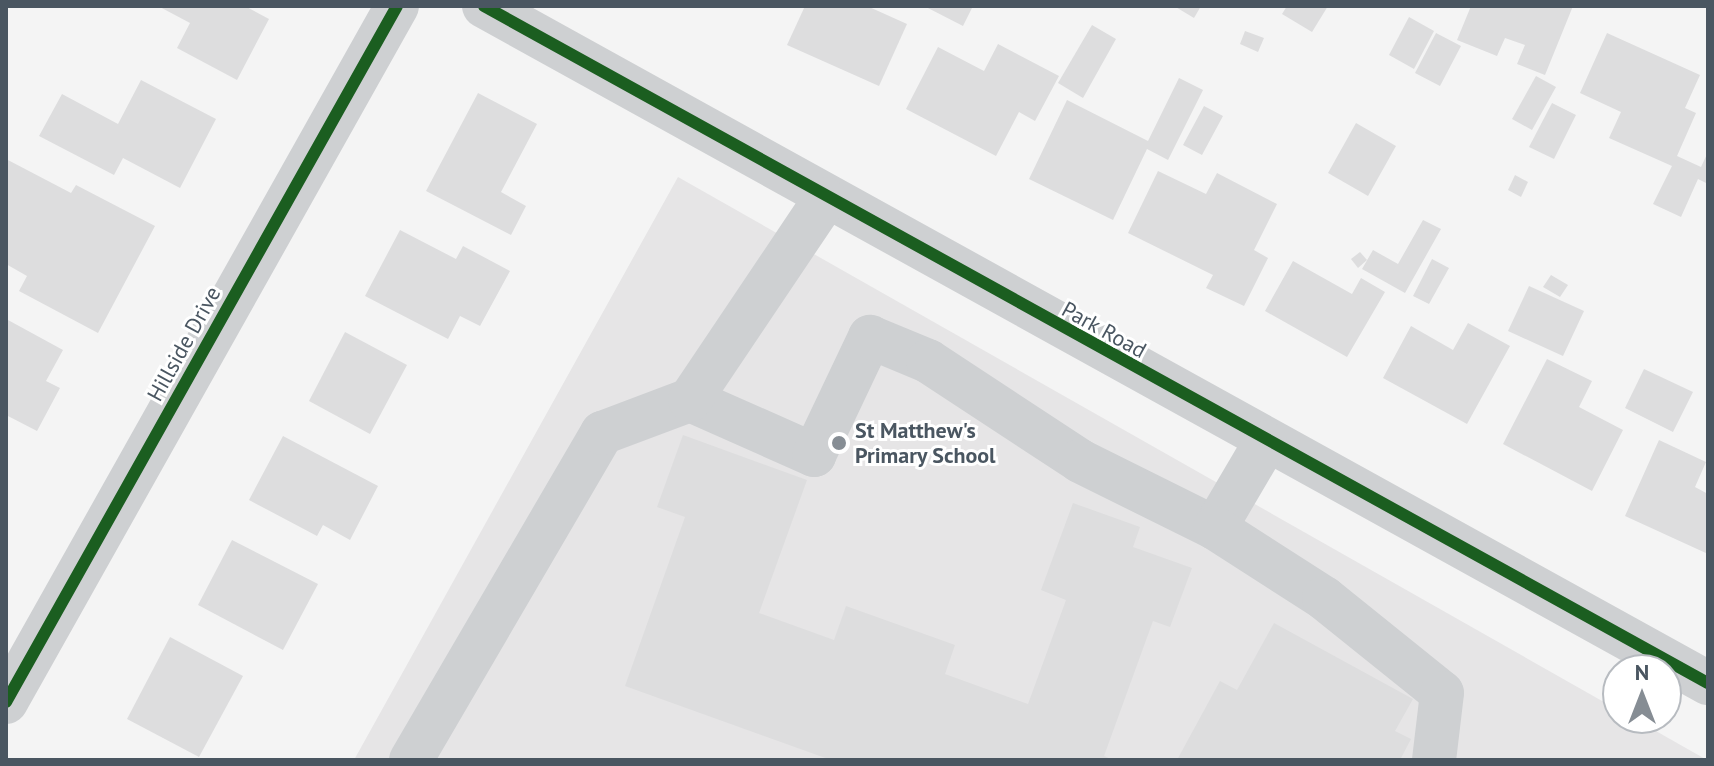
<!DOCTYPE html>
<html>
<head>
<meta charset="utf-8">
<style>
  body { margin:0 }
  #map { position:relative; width:1714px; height:766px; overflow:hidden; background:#f4f4f4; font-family:"PT Sans",sans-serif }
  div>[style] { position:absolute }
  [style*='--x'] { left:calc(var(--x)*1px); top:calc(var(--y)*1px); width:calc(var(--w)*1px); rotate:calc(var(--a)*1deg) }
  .education>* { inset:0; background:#e6e5e6 }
  .building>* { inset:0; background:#ddddde }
  .minor>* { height:44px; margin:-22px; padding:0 22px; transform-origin:22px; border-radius:22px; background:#ced0d2 }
  .cycleway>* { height:12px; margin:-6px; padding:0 6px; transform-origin:6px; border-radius:6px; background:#1b5e20 }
  .dots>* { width:22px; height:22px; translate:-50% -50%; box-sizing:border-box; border:4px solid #fff; border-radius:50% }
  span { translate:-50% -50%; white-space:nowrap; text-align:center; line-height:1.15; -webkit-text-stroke:6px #fff; paint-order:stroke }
  .street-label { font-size:22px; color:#4a5661 }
  .poi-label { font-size:22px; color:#4a5661; font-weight:700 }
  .left { translate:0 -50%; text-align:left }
  .frame { position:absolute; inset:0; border:8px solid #4a5661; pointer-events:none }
  .north { position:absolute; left:1602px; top:654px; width:80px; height:80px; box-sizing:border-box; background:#fff; border:2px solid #b7bbc0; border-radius:50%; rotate:0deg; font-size:22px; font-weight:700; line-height:32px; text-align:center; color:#4a5661 }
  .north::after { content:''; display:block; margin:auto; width:28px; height:36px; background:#868d94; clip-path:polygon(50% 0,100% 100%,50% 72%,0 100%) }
</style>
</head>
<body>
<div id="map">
  <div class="education">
    <i style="clip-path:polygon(678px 177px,1618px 710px,1618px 718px,1633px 718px,1707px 760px,354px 760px)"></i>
  </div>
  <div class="building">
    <i style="clip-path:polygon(158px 6px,245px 6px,269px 19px,237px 80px,177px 48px,190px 23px)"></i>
    <i style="clip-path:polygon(805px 6px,867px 6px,907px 24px,879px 86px,787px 45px)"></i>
    <i style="clip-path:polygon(924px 6px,973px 6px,963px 26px)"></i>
    <i style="clip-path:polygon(1174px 6px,1201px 6px,1194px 18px)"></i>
    <i style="clip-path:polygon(1287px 6px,1328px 6px,1312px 32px,1282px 14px)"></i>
    <i style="clip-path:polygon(1471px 6px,1573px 6px,1545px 75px,1517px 64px,1525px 45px,1505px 38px,1497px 56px,1457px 40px)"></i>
    <i style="clip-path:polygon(1409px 17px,1434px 31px,1414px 69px,1389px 55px)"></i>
    <i style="clip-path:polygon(1092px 25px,1116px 39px,1083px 98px,1058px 83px)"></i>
    <i style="clip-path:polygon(1245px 31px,1264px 38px,1258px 52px,1240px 44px)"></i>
    <i style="clip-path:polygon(1436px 33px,1461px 46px,1440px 86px,1415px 73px)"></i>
    <i style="clip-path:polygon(1607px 33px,1700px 75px,1685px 108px,1696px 113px,1677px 156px,1701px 167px,1708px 152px,1708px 184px,1698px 179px,1681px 217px,1653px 204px,1672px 166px,1609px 138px,1621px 112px,1580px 93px)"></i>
    <i style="clip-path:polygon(998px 44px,1059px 76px,1035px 121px,1019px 112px,996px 156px,906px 109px,938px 47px,984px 71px)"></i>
    <i style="clip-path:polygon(1536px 76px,1556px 87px,1532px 130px,1512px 119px)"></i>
    <i style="clip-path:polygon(1179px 78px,1203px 90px,1168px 160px,1147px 149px,1113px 220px,1029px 179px,1067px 100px,1148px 141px)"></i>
    <i style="clip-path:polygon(141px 80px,216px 119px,180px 188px,123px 158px,114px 175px,39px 136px,62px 94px,118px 124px)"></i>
    <i style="clip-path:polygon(478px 93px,537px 124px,501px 192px,526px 206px,511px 235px,426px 191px)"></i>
    <i style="clip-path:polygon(1552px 103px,1576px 115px,1554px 159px,1529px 147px)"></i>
    <i style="clip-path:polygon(1204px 106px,1223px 116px,1202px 155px,1183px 145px)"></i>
    <i style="clip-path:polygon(1356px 123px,1396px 146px,1368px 196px,1328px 173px)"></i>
    <i style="clip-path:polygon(6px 159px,71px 193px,76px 185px,155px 226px,98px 333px,19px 291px,27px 276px,6px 264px)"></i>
    <i style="clip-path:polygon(1158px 171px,1206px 194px,1217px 173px,1277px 204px,1254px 250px,1268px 258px,1244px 306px,1206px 288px,1213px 275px,1128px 233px)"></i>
    <i style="clip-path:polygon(1515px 175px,1528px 182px,1521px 197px,1508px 190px)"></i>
    <i style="clip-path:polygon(1423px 220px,1441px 229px,1405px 293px,1362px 269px,1373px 250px,1398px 264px)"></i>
    <i style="clip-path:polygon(400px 230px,456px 259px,463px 246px,510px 271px,480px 326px,460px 316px,448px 339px,365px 296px)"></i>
    <i style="clip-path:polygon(1360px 252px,1367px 260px,1358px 268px,1351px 259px)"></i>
    <i style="clip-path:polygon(1432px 259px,1449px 268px,1429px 304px,1413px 296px)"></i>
    <i style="clip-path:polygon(1293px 261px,1352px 294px,1361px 278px,1385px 292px,1347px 357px,1265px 311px)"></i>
    <i style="clip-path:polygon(1551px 275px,1568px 285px,1560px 297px,1543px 287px)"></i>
    <i style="clip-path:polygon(1529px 286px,1584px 311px,1563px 356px,1508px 331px)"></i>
    <i style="clip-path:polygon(8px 320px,63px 350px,46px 381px,60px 388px,37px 431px,6px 415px)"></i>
    <i style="clip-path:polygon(1468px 323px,1510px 346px,1467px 424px,1383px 378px,1411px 326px,1453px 350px)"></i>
    <i style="clip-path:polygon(345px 332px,407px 365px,370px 434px,309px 401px)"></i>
    <i style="clip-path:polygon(1547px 359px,1592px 381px,1579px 407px,1623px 430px,1592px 491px,1503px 444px)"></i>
    <i style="clip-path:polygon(1644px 369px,1693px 392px,1673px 432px,1625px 408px)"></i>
    <i style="clip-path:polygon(683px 435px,807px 480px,759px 613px,834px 640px,846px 606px,955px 645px,945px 674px,1028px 704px,1066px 600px,1041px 590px,1073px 503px,1140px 527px,1133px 547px,1192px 568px,1170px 627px,1153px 621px,1104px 756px,1113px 760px,831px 760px,625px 686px,685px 517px,657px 507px)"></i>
    <i style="clip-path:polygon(283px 436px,378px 486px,350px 540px,323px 525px,317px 536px,249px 500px)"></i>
    <i style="clip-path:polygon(1659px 440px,1706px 462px,1695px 487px,1708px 494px,1708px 554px,1625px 516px)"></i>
    <i style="clip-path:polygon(232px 540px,318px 584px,283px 650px,198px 605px)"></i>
    <i style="clip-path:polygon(1274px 623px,1413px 699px,1395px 731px,1411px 739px,1400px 760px,1177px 760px,1220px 681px,1237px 690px)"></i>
    <i style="clip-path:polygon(170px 637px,243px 676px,199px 757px,127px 719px)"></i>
  </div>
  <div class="minor">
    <i style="--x:484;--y:6;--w:1399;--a:28.95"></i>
    <i style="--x:690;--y:400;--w:136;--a:23.9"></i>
    <i style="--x:814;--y:455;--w:131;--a:-64.6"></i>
    <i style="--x:870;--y:337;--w:63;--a:22.5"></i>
    <i style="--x:928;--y:361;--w:182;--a:33.3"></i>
    <i style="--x:1080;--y:461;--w:151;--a:26.4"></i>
    <i style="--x:1215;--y:528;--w:99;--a:-59.5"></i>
    <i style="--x:1215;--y:528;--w:130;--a:32.7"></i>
    <i style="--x:1324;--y:598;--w:151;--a:38.8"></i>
    <i style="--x:1442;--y:693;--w:67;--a:96.8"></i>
    <i style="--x:6;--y:702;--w:798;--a:-60.67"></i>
    <i style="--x:411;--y:760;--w:379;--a:-59.7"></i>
    <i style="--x:602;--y:433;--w:94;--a:-20.6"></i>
    <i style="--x:690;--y:400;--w:242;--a:-56.1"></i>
  </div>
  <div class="cycleway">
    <i style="--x:484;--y:6;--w:1399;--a:28.95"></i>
    <i style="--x:6;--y:702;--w:798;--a:-60.67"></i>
  </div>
  <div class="dots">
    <i style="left:839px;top:443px;background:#868d94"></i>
  </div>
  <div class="street-label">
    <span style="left:1104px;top:330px;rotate:29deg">Park Road</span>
    <span style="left:184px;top:344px;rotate:-61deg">Hillside Drive</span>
  </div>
  <div class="poi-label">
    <span class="left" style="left:855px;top:443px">St Matthew's<br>Primary School</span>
  </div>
  <div class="frame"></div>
  <div class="north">N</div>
</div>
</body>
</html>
